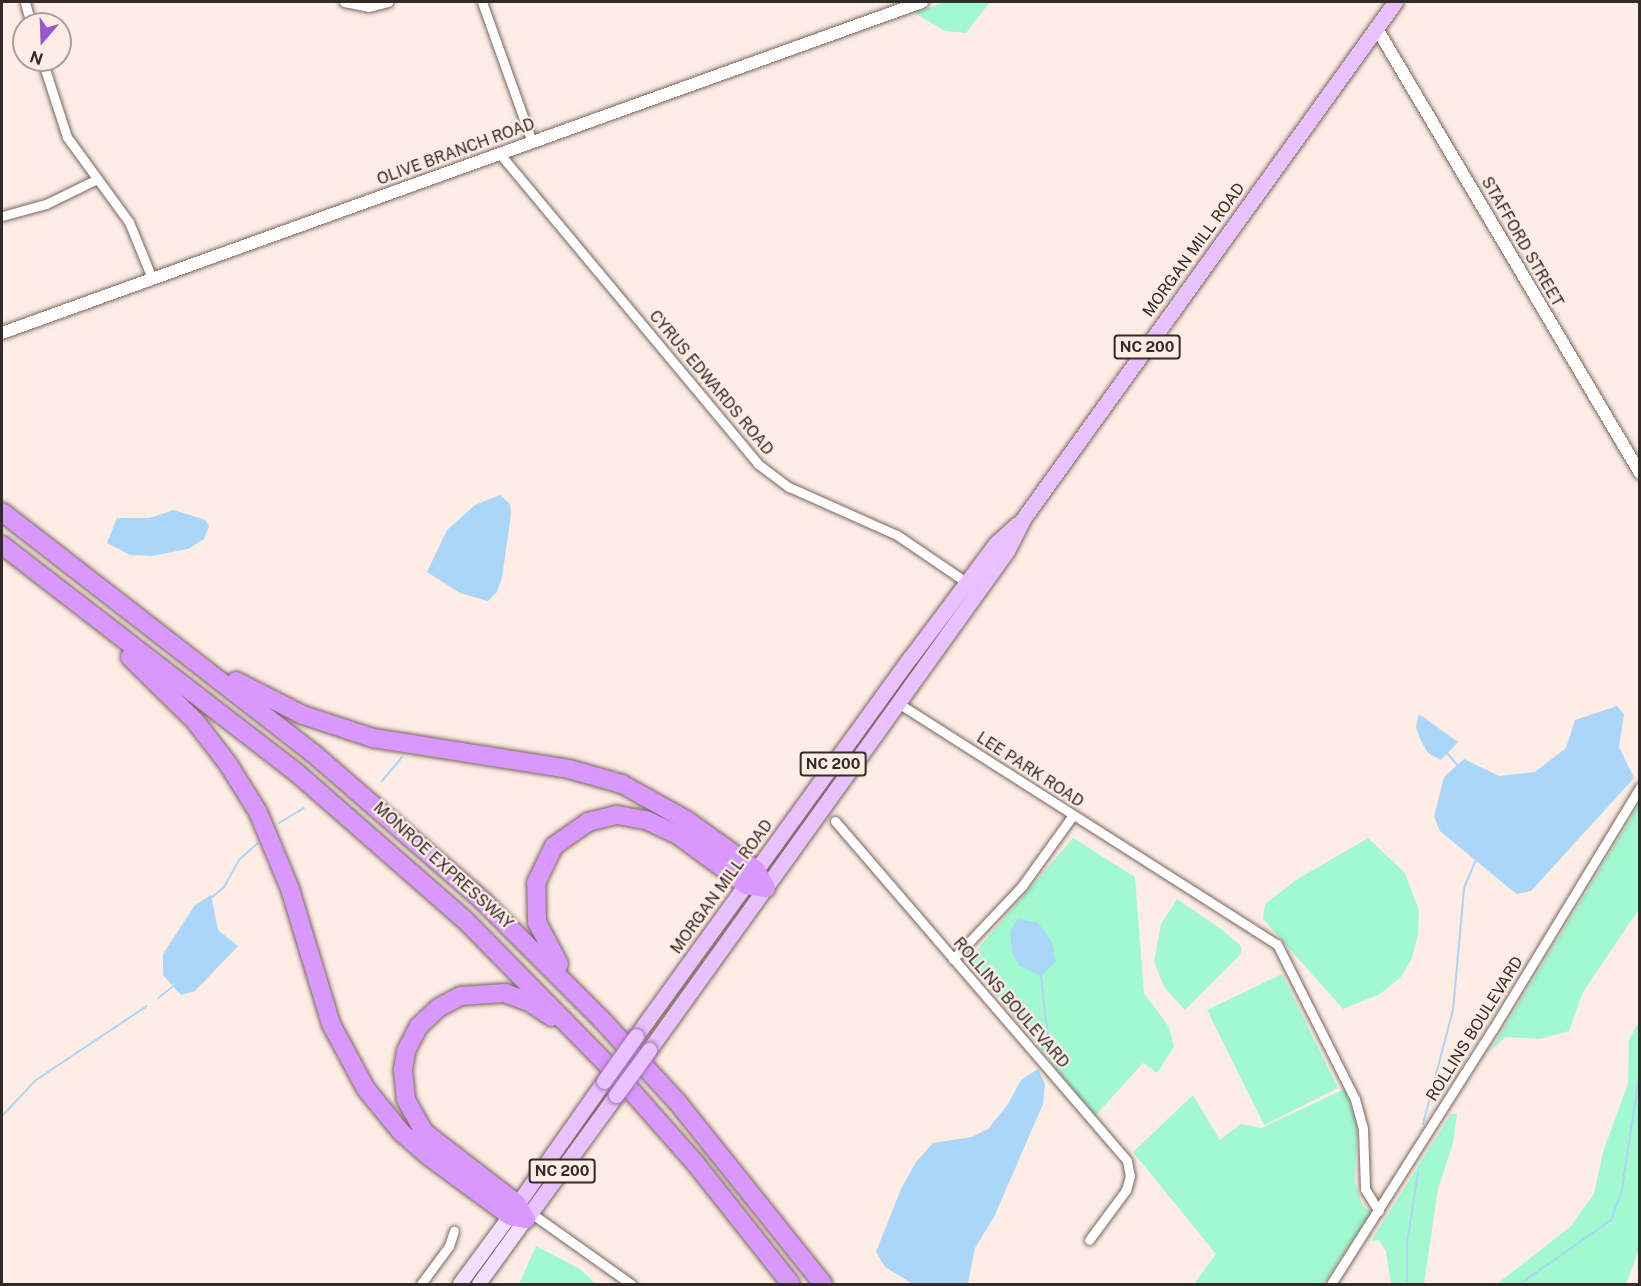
<!DOCTYPE html>
<html>
<head>
<meta charset="utf-8">
<style>
  body { margin:0 }
  #map { position:relative; width:1641px; height:1286px; overflow:hidden; background:#fdede4; font-family:"Public Sans",sans-serif }
  div>[style] { position:absolute }
  [style*='--x'] { left:calc(var(--x)*1px); top:calc(var(--y)*1px); width:calc(var(--w)*1px); rotate:calc(var(--a)*1deg) }
  .green>* { inset:0; background:#a2f9cf }
  .water>* { inset:0; background:#aad6f9 }
  .stream>* { height:2px; margin:-1px; padding:0 1px; transform-origin:1px; border-radius:1px; background:#aad6f9 }
  .roads { filter:drop-shadow(0 0 2px #78665d) drop-shadow(0 0 2px #78665d) }
  .minor>* { height:9px; margin:-4.5px; padding:0 4.5px; transform-origin:4.5px; border-radius:4.5px; background:#fff }
  .tertiary>* { height:12px; margin:-6px; padding:0 6px; transform-origin:6px; border-radius:6px; background:#fff }
  .secondary>* { height:14px; margin:-7px; padding:0 7px; transform-origin:7px; border-radius:7px; background:#f4e0fe }
  .primary>* { height:15px; margin:-7.5px; padding:0 7.5px; transform-origin:7.5px; border-radius:7.5px; background:#e8c1fe }
  .motorway>* { height:18px; margin:-9px; padding:0 9px; transform-origin:9px; border-radius:9px; background:#d998fd }
  .bridges { filter:drop-shadow(0 0 2px #9f72b2) drop-shadow(0 0 2px #9f72b2) }
  .primary-bridge>* { height:15px; margin:-7.5px; padding:0 7.5px; transform-origin:7.5px; border-radius:7.5px; background:#e8c1fe }
  span { translate:-50% -50%; white-space:nowrap; text-align:center; line-height:1.15; -webkit-text-stroke:4.5px #fdede4; paint-order:stroke }
  .shield-label span { padding:2px 4px; background:#fdede4; border:2px solid; border-radius:4px; -webkit-text-stroke-width:0 }
  .shield-label { font-size:15px; color:#322b27; font-weight:700 }
  .street-label { font-size:16px; color:#322b27 }
  .frame { position:absolute; inset:0; border:3px solid #322b27; pointer-events:none }
  .north { position:absolute; left:12px; top:12px; width:60px; height:60px; box-sizing:border-box; background:#fdede4; border:2px solid #ac9f98; border-radius:50%; rotate:199deg; font-size:16px; font-weight:700; line-height:24px; text-align:center; color:#322b27 }
  .north::after { content:''; display:block; margin:auto; width:21px; height:27px; background:#9758ce; clip-path:polygon(50% 0,100% 100%,50% 72%,0 100%) }
</style>
</head>
<body>
<div id="map">
  <div class="green">
    <i style="clip-path:polygon(945px 2px,990px 2px,966px 33px,945px 31px,914px 13px)"></i>
    <i style="clip-path:polygon(1639px 805px,1639px 909px,1583px 992px,1569px 1031px,1540px 1039px,1506px 1037px,1490px 1051px)"></i>
    <i style="clip-path:polygon(1073px 838px,1135px 877px,1144px 993px,1169px 1027px,1174px 1046px,1157px 1073px,1143px 1063px,1095px 1116px,968px 960px)"></i>
    <i style="clip-path:polygon(1368px 838px,1405px 873px,1419px 911px,1418px 934px,1412px 958px,1401px 977px,1380px 994px,1343px 1009px,1263px 919px,1265px 904px,1296px 880px)"></i>
    <i style="clip-path:polygon(1177px 899px,1221px 929px,1241px 946px,1241px 954px,1185px 1010px,1164px 987px,1154px 961px,1161px 924px)"></i>
    <i style="clip-path:polygon(1282px 974px,1338px 1088px,1264px 1125px,1207px 1010px)"></i>
    <i style="clip-path:polygon(1639px 1021px,1640px 1247px,1626px 1284px,1497px 1284px,1570px 1227px,1594px 1194px,1603px 1152px,1628px 1084px,1629px 1040px)"></i>
    <i style="clip-path:polygon(1345px 1089px,1357px 1125px,1355px 1183px,1363px 1206px,1371px 1213px,1323px 1284px,1194px 1284px,1216px 1254px,1133px 1152px,1193px 1095px,1220px 1140px,1241px 1124px,1261px 1128px)"></i>
    <i style="clip-path:polygon(1451px 1114px,1457px 1114px,1453px 1143px,1438px 1189px,1424px 1284px,1391px 1284px,1386px 1251px,1379px 1240px,1371px 1241px)"></i>
    <i style="clip-path:polygon(536px 1246px,580px 1269px,596px 1284px,519px 1284px)"></i>
  </div>
  <div class="water">
    <i style="clip-path:polygon(500px 495px,510px 504px,511px 514px,502px 578px,497px 592px,488px 601px,460px 593px,427px 572px,447px 530px,475px 505px)"></i>
    <i style="clip-path:polygon(174px 510px,205px 520px,209px 526px,204px 539px,188px 549px,152px 556px,130px 555px,107px 543px,117px 518px,149px 518px)"></i>
    <i style="clip-path:polygon(1617px 706px,1624px 714px,1619px 747px,1634px 778px,1531px 891px,1517px 894px,1509px 888px,1440px 831px,1434px 817px,1444px 777px,1464px 759px,1499px 776px,1535px 772px,1566px 748px,1575px 720px)"></i>
    <i style="clip-path:polygon(1419px 714px,1458px 742px,1441px 760px,1428px 753px,1420px 739px,1416px 727px)"></i>
    <i style="clip-path:polygon(211px 895px,218px 930px,238px 946px,195px 991px,181px 995px,163px 975px,163px 954px,195px 905px)"></i>
    <i style="clip-path:polygon(1018px 919px,1038px 923px,1052px 942px,1056px 962px,1041px 976px,1020px 966px,1012px 953px,1010px 931px)"></i>
    <i style="clip-path:polygon(1038px 1069px,1045px 1084px,1043px 1104px,994px 1217px,975px 1248px,968px 1284px,913px 1284px,885px 1267px,876px 1252px,901px 1189px,916px 1162px,933px 1143px,972px 1137px,988px 1129px,1008px 1104px,1021px 1080px)"></i>
  </div>
  <div class="stream">
    <i style="--x:1446;--y:752;--w:18;--a:49"></i>
    <i style="--x:382;--y:781;--w:31;--a:-50"></i>
    <i style="--x:279;--y:823;--w:29;--a:-31"></i>
    <i style="--x:211;--y:898;--w:17;--a:-40"></i>
    <i style="--x:224;--y:887;--w:31;--a:-61"></i>
    <i style="--x:239;--y:860;--w:25;--a:-42"></i>
    <i style="--x:1041;--y:976;--w:70;--a:83.5"></i>
    <i style="--x:1049;--y:1046;--w:9;--a:117"></i>
    <i style="--x:158;--y:998;--w:18;--a:-38"></i>
    <i style="--x:2;--y:1116;--w:50;--a:-46.6"></i>
    <i style="--x:36;--y:1080;--w:133;--a:-33.7"></i>
    <i style="--x:1423;--y:1124;--w:118;--a:-75.3"></i>
    <i style="--x:1453;--y:1010;--w:122;--a:-84.8"></i>
    <i style="--x:1464;--y:888;--w:30;--a:-67"></i>
    <i style="--x:1407;--y:1284;--w:41;--a:-90"></i>
    <i style="--x:1407;--y:1243;--w:71;--a:-81.1"></i>
    <i style="--x:1520;--y:1284;--w:111;--a:-35.1"></i>
    <i style="--x:1611;--y:1220;--w:33;--a:-70"></i>
    <i style="--x:1622;--y:1189;--w:120;--a:-81.4"></i>
  </div>
  <div class="roads">
    <div class="minor">
      <i style="--x:25;--y:2;--w:23;--a:75"></i>
      <i style="--x:344;--y:2;--w:25;--a:11"></i>
      <i style="--x:369;--y:7;--w:20;--a:-15"></i>
      <i style="--x:482;--y:2;--w:149;--a:70.3"></i>
      <i style="--x:42;--y:60;--w:81;--a:72"></i>
      <i style="--x:67;--y:137;--w:105;--a:53.9"></i>
      <i style="--x:129;--y:222;--w:61;--a:67.7"></i>
      <i style="--x:500;--y:154;--w:403;--a:50.2"></i>
      <i style="--x:758;--y:464;--w:39;--a:37"></i>
      <i style="--x:789;--y:487;--w:118;--a:24"></i>
      <i style="--x:897;--y:535;--w:87;--a:34.2"></i>
      <i style="--x:2;--y:216;--w:46;--a:-15.3"></i>
      <i style="--x:46;--y:204;--w:57;--a:-26.1"></i>
      <i style="--x:898;--y:703;--w:449;--a:32.5"></i>
      <i style="--x:1277;--y:944;--w:174;--a:63.3"></i>
      <i style="--x:1355;--y:1099;--w:30;--a:75"></i>
      <i style="--x:1363;--y:1128;--w:61;--a:88.1"></i>
      <i style="--x:1365;--y:1189;--w:26;--a:58"></i>
      <i style="--x:835;--y:821;--w:448;--a:49.3"></i>
      <i style="--x:1127;--y:1161;--w:15;--a:79"></i>
      <i style="--x:1130;--y:1176;--w:15;--a:106"></i>
      <i style="--x:1126;--y:1190;--w:62;--a:126.5"></i>
      <i style="--x:953;--y:959;--w:100;--a:-46.6"></i>
      <i style="--x:1022;--y:886;--w:87;--a:-54.3"></i>
      <i style="--x:531;--y:1213;--w:123;--a:35.4"></i>
      <i style="--x:421;--y:1284;--w:47;--a:-53.6"></i>
      <i style="--x:449;--y:1246;--w:16;--a:-72"></i>
      <i style="--x:1331;--y:1284;--w:302;--a:-57.6"></i>
      <i style="--x:1493;--y:1029;--w:283;--a:-58.7"></i>
    </div>
    <div class="tertiary">
      <i style="--x:1376;--y:27;--w:518;--a:59.38"></i>
      <i style="--x:2;--y:333;--w:978;--a:-19.79"></i>
    </div>
    <div class="secondary">
      <i style="--x:460;--y:1284;--w:84;--a:-53.7"></i>
      <i style="--x:479;--y:1284;--w:80;--a:-54.1"></i>
    </div>
    <div class="primary">
      <i style="--x:636;--y:1036;--w:467;--a:-54.1"></i>
      <i style="--x:910;--y:658;--w:144;--a:-53.2"></i>
      <i style="--x:996;--y:543;--w:28;--a:-42"></i>
      <i style="--x:649;--y:1050;--w:614;--a:-54.34"></i>
      <i style="--x:1007;--y:551;--w:36;--a:-63"></i>
      <i style="--x:1023;--y:519;--w:637;--a:-54.26"></i>
      <i style="--x:511;--y:1213;--w:161;--a:-54.8"></i>
      <i style="--x:526;--y:1219;--w:153;--a:-54"></i>
    </div>
    <div class="motorway">
      <i style="--x:2;--y:512;--w:393;--a:37.8"></i>
      <i style="--x:313;--y:753;--w:225;--a:41"></i>
      <i style="--x:483;--y:901;--w:168;--a:45"></i>
      <i style="--x:602;--y:1020;--w:113;--a:47.5"></i>
      <i style="--x:678;--y:1103;--w:232;--a:51.3"></i>
      <i style="--x:2;--y:545;--w:373;--a:37.7"></i>
      <i style="--x:297;--y:773;--w:223;--a:41.2"></i>
      <i style="--x:465;--y:920;--w:223;--a:45.5"></i>
      <i style="--x:621;--y:1079;--w:112;--a:48.6"></i>
      <i style="--x:695;--y:1163;--w:154;--a:51.6"></i>
      <i style="--x:130;--y:657;--w:91;--a:44.6"></i>
      <i style="--x:195;--y:721;--w:54;--a:52.5"></i>
      <i style="--x:228;--y:764;--w:57;--a:58"></i>
      <i style="--x:258;--y:812;--w:83;--a:67.4"></i>
      <i style="--x:290;--y:889;--w:141;--a:73.1"></i>
      <i style="--x:331;--y:1024;--w:74;--a:61.7"></i>
      <i style="--x:366;--y:1089;--w:55;--a:50.9"></i>
      <i style="--x:401;--y:1132;--w:38;--a:41"></i>
      <i style="--x:430;--y:1157;--w:99;--a:36.4"></i>
      <i style="--x:510;--y:1216;--w:16;--a:11"></i>
      <i style="--x:236;--y:681;--w:75;--a:26.9"></i>
      <i style="--x:303;--y:715;--w:74;--a:18.2"></i>
      <i style="--x:373;--y:738;--w:198;--a:9"></i>
      <i style="--x:569;--y:769;--w:55;--a:15.8"></i>
      <i style="--x:622;--y:784;--w:76;--a:29.3"></i>
      <i style="--x:688;--y:821;--w:84;--a:35.8"></i>
      <i style="--x:756;--y:870;--w:21;--a:61"></i>
      <i style="--x:559;--y:964;--w:47;--a:-117.6"></i>
      <i style="--x:537;--y:922;--w:39;--a:-91"></i>
      <i style="--x:536;--y:883;--w:41;--a:-64.1"></i>
      <i style="--x:554;--y:846;--w:42;--a:-35.2"></i>
      <i style="--x:588;--y:822;--w:30;--a:-14"></i>
      <i style="--x:617;--y:815;--w:29;--a:10"></i>
      <i style="--x:646;--y:820;--w:35;--a:25"></i>
      <i style="--x:678;--y:835;--w:84;--a:36.3"></i>
      <i style="--x:746;--y:885;--w:20;--a:9"></i>
      <i style="--x:526;--y:1219;--w:19;--a:-122"></i>
      <i style="--x:516;--y:1203;--w:116;--a:-142.3"></i>
      <i style="--x:424;--y:1132;--w:38;--a:-119"></i>
      <i style="--x:406;--y:1099;--w:29;--a:-96"></i>
      <i style="--x:403;--y:1070;--w:19;--a:-81"></i>
      <i style="--x:406;--y:1051;--w:28;--a:-63"></i>
      <i style="--x:419;--y:1026;--w:26;--a:-43"></i>
      <i style="--x:438;--y:1008;--w:26;--a:-28"></i>
      <i style="--x:461;--y:996;--w:44;--a:-3.9"></i>
      <i style="--x:505;--y:993;--w:28;--a:21"></i>
      <i style="--x:531;--y:1003;--w:25;--a:34"></i>
    </div>
  </div>
  <div class="bridges">
    <div class="primary-bridge">
      <i style="--x:604;--y:1081;--w:55;--a:-54.6"></i>
      <i style="--x:616;--y:1095;--w:56;--a:-53.7"></i>
    </div>
  </div>
  <div class="shield-label">
    <span style="left:1147px;top:347px">NC 200</span>
    <span style="left:833px;top:764px">NC 200</span>
    <span style="left:562px;top:1171px">NC 200</span>
  </div>
  <div class="street-label">
    <span style="left:456px;top:152px;rotate:-20deg">OLIVE BRANCH ROAD</span>
    <span style="left:1522px;top:242px;rotate:60deg">STAFFORD STREET</span>
    <span style="left:1194px;top:250px;rotate:-54deg">MORGAN MILL ROAD</span>
    <span style="left:711px;top:383px;rotate:50deg">CYRUS EDWARDS ROAD</span>
    <span style="left:1030px;top:770px;rotate:33deg">LEE PARK ROAD</span>
    <span style="left:443px;top:866px;rotate:42deg">MONROE EXPRESSWAY</span>
    <span style="left:722px;top:887px;rotate:-54deg">MORGAN MILL ROAD</span>
    <span style="left:1011px;top:1003px;rotate:49deg">ROLLINS BOULEVARD</span>
    <span style="left:1475px;top:1029px;rotate:-58deg">ROLLINS BOULEVARD</span>
  </div>
  <div class="frame"></div>
  <div class="north">N</div>
</div>
</body>
</html>
